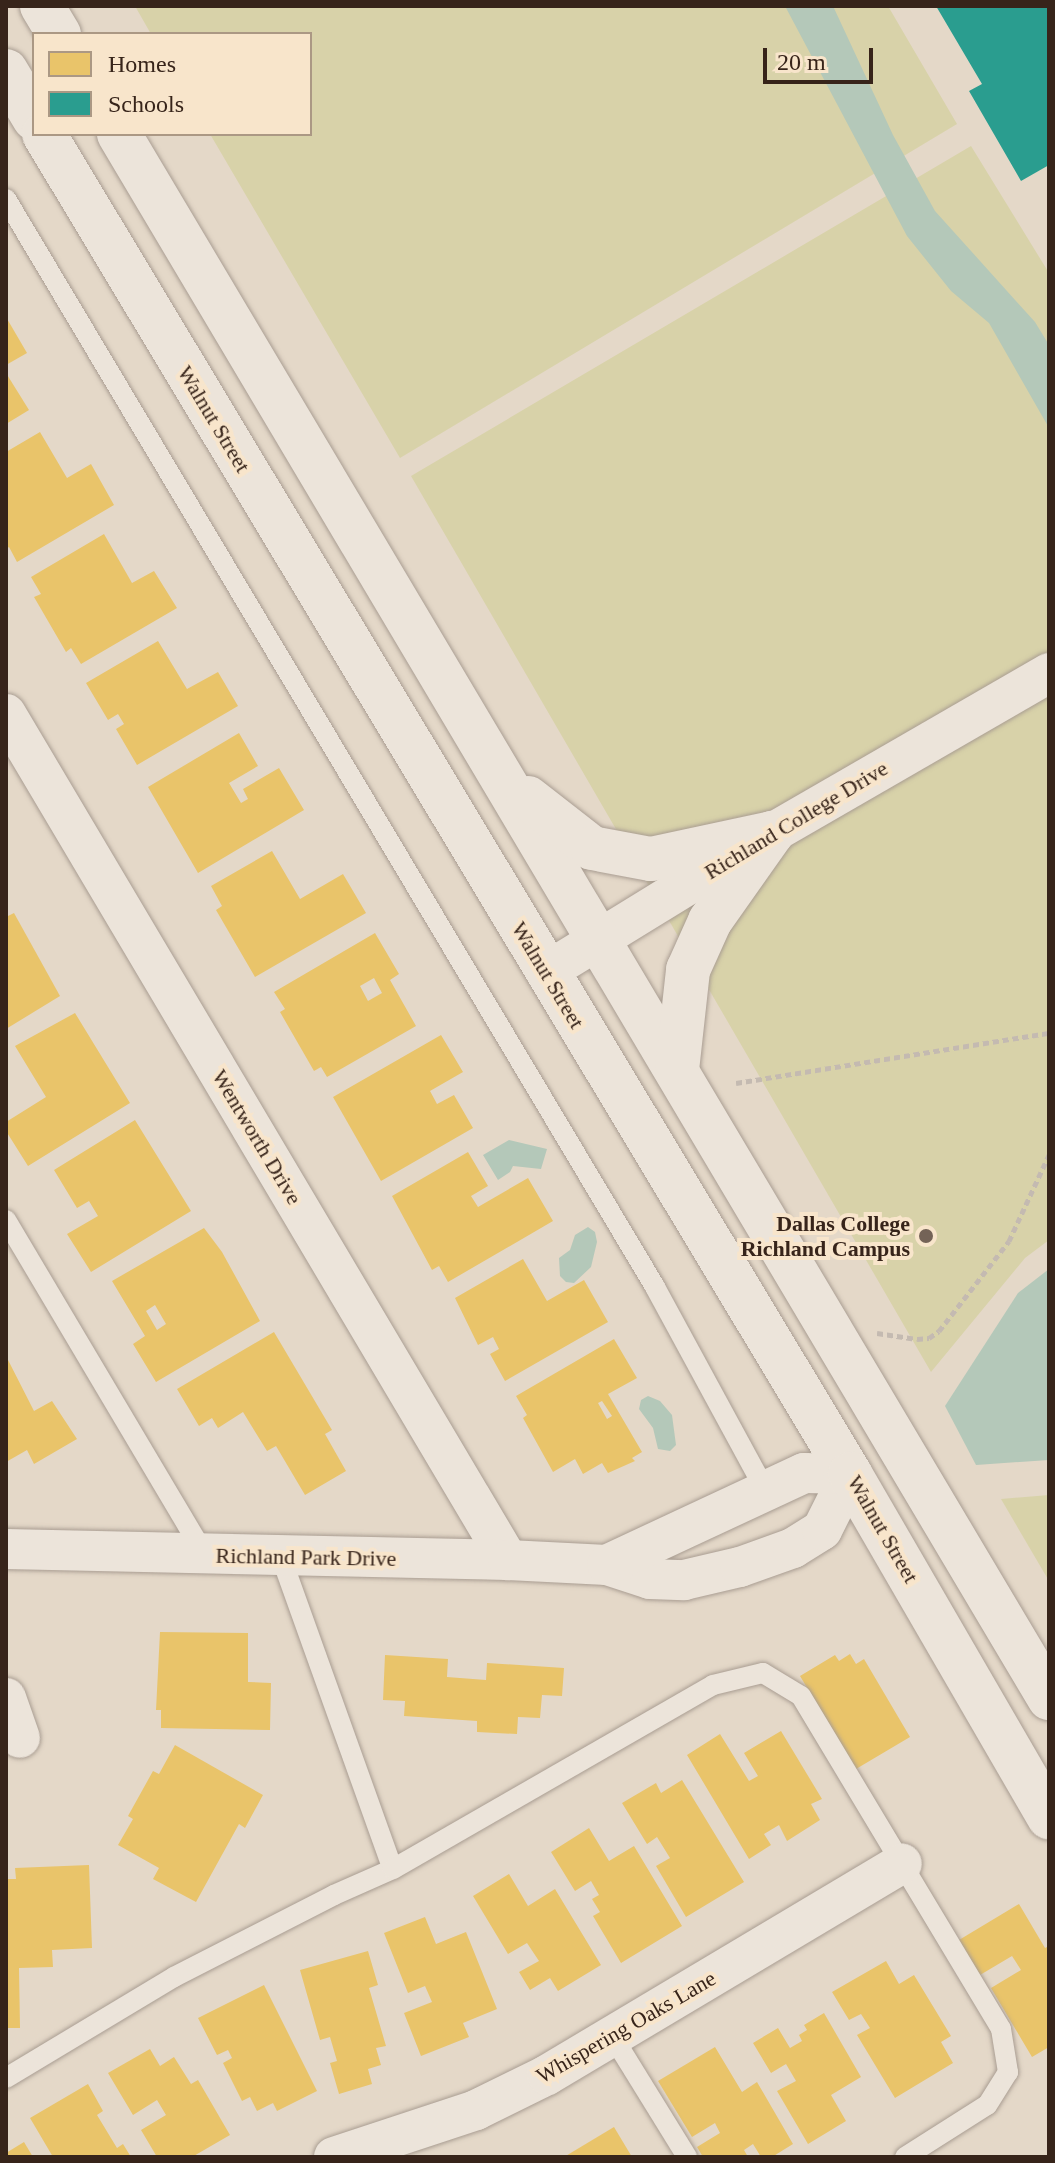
<!DOCTYPE html>
<html>
<head>
<meta charset="utf-8">
<style>
  body { margin:0 }
  #map { position:relative; width:1055px; height:2163px; overflow:hidden; background:#e4d8c8; font-family:Georgia,serif }
  div>[style] { position:absolute }
  [style*='--x'] { left:calc(var(--x)*1px); top:calc(var(--y)*1px); width:calc(var(--w)*1px); rotate:calc(var(--a)*1deg) }
  .green>* { inset:0; background:#d8d2a9 }
  .water>* { inset:0; background:#b4c8b9 }
  .homes>* { inset:0; background:#e9c46a }
  .schools>* { inset:0; background:#2a9d8f }
  .path>* { height:5px; margin-top:-2.5px; transform-origin:0; background:repeating-linear-gradient(90deg,#c4bab1 0 6px,transparent 0 10px) }
  .roads { filter:drop-shadow(0 0 2px #a99d92) drop-shadow(0 0 2px #a99d92) }
  .lane>* { height:20px; margin:-10px; padding:0 10px; transform-origin:10px; border-radius:10px; background:#ece4da }
  .street>* { height:40px; margin:-20px; padding:0 20px; transform-origin:20px; border-radius:20px; background:#ece4da }
  .secondary>* { height:44px; margin:-22px; padding:0 22px; transform-origin:22px; border-radius:22px; background:#ece4da }
  .dots>* { width:22px; height:22px; translate:-50% -50%; box-sizing:border-box; border:4px solid #f8e5cb; border-radius:50% }
  span { translate:-50% -50%; white-space:nowrap; text-align:center; line-height:1.15; -webkit-text-stroke:8px #f8e5cb; paint-order:stroke }
  .street-label { font-size:22px; color:#37241a }
  .poi-label { font-size:22px; color:#37241a; font-weight:700 }
  .right { translate:-100% -50%; text-align:right }
  .frame { position:absolute; inset:0; border:8px solid #37241a; pointer-events:none }
  .legend { position:absolute; left:32px; top:32px; width:280px; height:104px; box-sizing:border-box; background:#f8e5cb; border:2px solid #ab9884; margin:0; padding:10px 14px; list-style:none; font-size:24px; color:#37241a }
  .legend li { display:flex; align-items:center; gap:16px; height:40px }
  .legend b { width:40px; border:2px solid #ab9884 }
  .scale { position:absolute; left:763px; top:48px; width:110px; height:36px; box-sizing:border-box; border:4px solid #37241a; border-top:0; padding-left:10px; font-size:24px; line-height:28px; white-space:nowrap; color:#37241a; -webkit-text-stroke:6px #f8e5cb; paint-order:stroke }
</style>
</head>
<body>
<div id="map">
  <div class="green">
    <i style="clip-path:polygon(135px 6px,888px 6px,957px 124px,400px 458px,210px 134px,310px 134px,310px 34px,151px 34px)"></i>
    <i style="clip-path:polygon(971px 146px,1049px 273px,1049px 1240px,1025px 1258px,931px 1372px,411px 476px)"></i>
    <i style="clip-path:polygon(1049px 1495px,1049px 1581px,1001px 1499px)"></i>
  </div>
  <div class="water">
    <i style="clip-path:polygon(785px 6px,833px 6px,893px 135px,935px 211px,1035px 322px,1049px 345px,1049px 428px,989px 323px,951px 291px,907px 236px)"></i>
    <i style="clip-path:polygon(509px 1140px,547px 1149px,541px 1169px,513px 1166px,510px 1172px,498px 1180px,483px 1155px)"></i>
    <i style="clip-path:polygon(588px 1227px,595px 1232px,597px 1242px,591px 1267px,574px 1283px,566px 1282px,560px 1276px,559px 1258px,570px 1250px,575px 1235px)"></i>
    <i style="clip-path:polygon(1049px 1269px,1049px 1460px,976px 1465px,945px 1406px,1018px 1293px)"></i>
    <i style="clip-path:polygon(648px 1396px,660px 1401px,672px 1415px,676px 1445px,670px 1451px,658px 1449px,653px 1428px,639px 1409px,641px 1400px)"></i>
  </div>
  <div class="homes">
    <i style="clip-path:polygon(6px 317px,27px 353px,6px 365px)"></i>
    <i style="clip-path:polygon(6px 373px,29px 410px,6px 424px)"></i>
    <i style="clip-path:polygon(40px 432px,67px 478px,91px 464px,114px 505px,17px 562px,9px 547px,6px 549px,6px 452px)"></i>
    <i style="clip-path:polygon(104px 534px,132px 583px,154px 571px,177px 608px,81px 664px,71px 648px,66px 652px,34px 597px,41px 594px,31px 577px)"></i>
    <i style="clip-path:polygon(158px 641px,187px 689px,218px 672px,238px 706px,137px 765px,116px 729px,124px 724px,118px 714px,108px 720px,86px 683px)"></i>
    <i style="clip-path:polygon(239px 733px,258px 766px,229px 783px,241px 803px,248px 799px,243px 789px,279px 768px,304px 810px,198px 873px,148px 787px)"></i>
    <i style="clip-path:polygon(272px 851px,300px 899px,343px 874px,366px 913px,255px 977px,216px 910px,222px 906px,211px 886px)"></i>
    <i style="clip-path:polygon(14px 913px,60px 996px,6px 1029px,6px 917px)"></i>
    <i style="clip-path:polygon(evenodd,375px 933px,399px 974px,390px 980px,416px 1026px,327px 1077px,321px 1067px,314px 1071px,280px 1012px,285px 1009px,274px 992px,375px 933px,374px 978px,382px 993px,368px 1001px,360px 986px,374px 978px)"></i>
    <i style="clip-path:polygon(75px 1013px,130px 1103px,28px 1166px,6px 1131px,6px 1122px,46px 1097px,15px 1046px)"></i>
    <i style="clip-path:polygon(441px 1035px,463px 1072px,430px 1091px,437px 1104px,454px 1095px,473px 1128px,381px 1181px,333px 1097px)"></i>
    <i style="clip-path:polygon(135px 1120px,191px 1211px,91px 1272px,67px 1234px,98px 1216px,89px 1201px,77px 1208px,54px 1170px)"></i>
    <i style="clip-path:polygon(468px 1152px,488px 1186px,471px 1196px,478px 1207px,528px 1178px,553px 1221px,448px 1282px,439px 1266px,432px 1270px,392px 1196px)"></i>
    <i style="clip-path:polygon(evenodd,204px 1228px,222px 1252px,260px 1321px,156px 1382px,133px 1344px,145px 1336px,112px 1281px,204px 1228px,155px 1305px,166px 1324px,157px 1330px,146px 1311px,155px 1305px)"></i>
    <i style="clip-path:polygon(523px 1259px,547px 1301px,584px 1280px,608px 1322px,505px 1381px,490px 1354px,499px 1349px,493px 1337px,478px 1345px,455px 1298px)"></i>
    <i style="clip-path:polygon(274px 1332px,332px 1430px,325px 1434px,346px 1471px,305px 1495px,276px 1446px,267px 1451px,243px 1412px,218px 1428px,212px 1418px,199px 1426px,177px 1389px)"></i>
    <i style="clip-path:polygon(evenodd,614px 1339px,637px 1378px,608px 1394px,642px 1452px,632px 1458px,635px 1461px,608px 1473px,602px 1463px,583px 1474px,575px 1459px,553px 1472px,523px 1418px,527px 1415px,516px 1396px,614px 1339px,602px 1401px,612px 1416px,607px 1419px,598px 1403px,602px 1401px)"></i>
    <i style="clip-path:polygon(6px 1356px,34px 1411px,52px 1401px,77px 1439px,34px 1464px,27px 1450px,6px 1462px)"></i>
    <i style="clip-path:polygon(160px 1632px,248px 1633px,248px 1682px,271px 1683px,270px 1730px,161px 1728px,161px 1710px,156px 1710px)"></i>
    <i style="clip-path:polygon(850px 1654px,856px 1664px,864px 1659px,910px 1737px,856px 1769px,800px 1676px,835px 1655px,839px 1661px)"></i>
    <i style="clip-path:polygon(385px 1655px,448px 1659px,447px 1677px,486px 1680px,487px 1663px,564px 1668px,562px 1696px,542px 1695px,540px 1718px,518px 1717px,517px 1734px,477px 1732px,477px 1721px,404px 1716px,405px 1701px,383px 1700px)"></i>
    <i style="clip-path:polygon(781px 1731px,822px 1799px,811px 1804px,820px 1820px,787px 1841px,779px 1825px,764px 1834px,771px 1845px,749px 1859px,687px 1755px,720px 1734px,749px 1781px,758px 1776px,744px 1753px)"></i>
    <i style="clip-path:polygon(175px 1745px,263px 1795px,245px 1828px,239px 1824px,196px 1902px,153px 1879px,159px 1868px,118px 1845px,133px 1819px,128px 1816px,153px 1771px,159px 1774px)"></i>
    <i style="clip-path:polygon(682px 1780px,744px 1882px,686px 1917px,656px 1866px,670px 1858px,657px 1837px,647px 1844px,622px 1803px,656px 1783px,661px 1793px)"></i>
    <i style="clip-path:polygon(589px 1828px,609px 1861px,634px 1846px,682px 1926px,621px 1963px,593px 1916px,600px 1912px,592px 1899px,599px 1895px,591px 1881px,575px 1891px,551px 1852px)"></i>
    <i style="clip-path:polygon(89px 1865px,92px 1948px,52px 1950px,53px 1967px,19px 1968px,20px 2028px,6px 2028px,6px 1879px,16px 1879px,15px 1868px)"></i>
    <i style="clip-path:polygon(509px 1874px,528px 1906px,555px 1889px,601px 1965px,558px 1991px,550px 1978px,530px 1990px,519px 1972px,539px 1961px,527px 1943px,508px 1954px,473px 1896px)"></i>
    <i style="clip-path:polygon(1019px 1904px,1045px 1948px,1049px 1946px,1049px 2047px,1032px 2057px,991px 1988px,1021px 1970px,1012px 1956px,980px 1975px,959px 1940px)"></i>
    <i style="clip-path:polygon(425px 1917px,436px 1944px,466px 1932px,497px 2009px,463px 2023px,469px 2037px,421px 2056px,404px 2013px,432px 2002px,425px 1986px,408px 1993px,384px 1933px)"></i>
    <i style="clip-path:polygon(368px 1951px,378px 1985px,369px 1988px,386px 2046px,376px 2048px,381px 2065px,368px 2069px,372px 2084px,339px 2094px,330px 2063px,337px 2061px,330px 2037px,320px 2040px,300px 1970px)"></i>
    <i style="clip-path:polygon(886px 1961px,899px 1984px,914px 1975px,951px 2036px,941px 2042px,953px 2063px,895px 2098px,857px 2035px,870px 2028px,861px 2014px,849px 2020px,832px 1992px)"></i>
    <i style="clip-path:polygon(264px 1985px,317px 2091px,277px 2111px,273px 2103px,257px 2111px,250px 2097px,242px 2101px,223px 2063px,232px 2058px,228px 2050px,217px 2055px,198px 2018px)"></i>
    <i style="clip-path:polygon(824px 2013px,861px 2077px,831px 2095px,846px 2121px,808px 2144px,777px 2091px,796px 2081px,786px 2064px,771px 2073px,753px 2043px,778px 2028px,790px 2048px,802px 2041px,799px 2035px,807px 2030px,804px 2025px)"></i>
    <i style="clip-path:polygon(715px 2047px,742px 2092px,757px 2082px,793px 2144px,772px 2157px,761px 2157px,753px 2144px,744px 2150px,748px 2157px,703px 2157px,697px 2147px,720px 2133px,715px 2123px,692px 2137px,658px 2081px)"></i>
    <i style="clip-path:polygon(150px 2049px,160px 2066px,174px 2057px,191px 2084px,198px 2080px,230px 2135px,192px 2157px,157px 2157px,141px 2130px,166px 2115px,157px 2100px,133px 2115px,108px 2073px)"></i>
    <i style="clip-path:polygon(88px 2084px,103px 2111px,97px 2115px,117px 2148px,123px 2144px,131px 2157px,53px 2157px,30px 2118px)"></i>
    <i style="clip-path:polygon(614px 2127px,632px 2157px,564px 2157px)"></i>
    <i style="clip-path:polygon(24px 2142px,33px 2157px,6px 2157px,6px 2153px)"></i>
  </div>
  <div class="schools">
    <i style="clip-path:polygon(936px 6px,1049px 6px,1049px 165px,1021px 181px,969px 91px,982px 84px)"></i>
  </div>
  <div class="path">
    <i style="--x:736;--y:1083;--w:317;--a:-9.1"></i>
    <i style="--x:877;--y:1333;--w:40;--a:8.5"></i>
    <i style="--x:917;--y:1339;--w:12;--a:-5"></i>
    <i style="--x:929;--y:1338;--w:12;--a:-35"></i>
    <i style="--x:939;--y:1331;--w:114;--a:-52.1"></i>
    <i style="--x:1009;--y:1241;--w:95;--a:-65.1"></i>
  </div>
  <div class="roads">
    <div class="lane">
      <i style="--x:6;--y:199;--w:1267;--a:59.18"></i>
      <i style="--x:655;--y:1287;--w:231;--a:61.5"></i>
      <i style="--x:6;--y:1220;--w:388;--a:59.3"></i>
      <i style="--x:281;--y:1557;--w:331;--a:70.3"></i>
      <i style="--x:613;--y:2037;--w:141;--a:58.3"></i>
      <i style="--x:6;--y:2078;--w:196;--a:-31"></i>
      <i style="--x:174;--y:1977;--w:180;--a:-27.1"></i>
      <i style="--x:334;--y:1895;--w:64;--a:-23.8"></i>
      <i style="--x:393;--y:1869;--w:369;--a:-29.9"></i>
      <i style="--x:713;--y:1685;--w:51;--a:-13.5"></i>
      <i style="--x:763;--y:1673;--w:44;--a:31.2"></i>
      <i style="--x:801;--y:1696;--w:388;--a:59"></i>
      <i style="--x:1001;--y:2029;--w:44;--a:80.8"></i>
      <i style="--x:1008;--y:2072;--w:39;--a:122"></i>
      <i style="--x:987;--y:2105;--w:97;--a:147.6"></i>
    </div>
    <div class="street">
      <i style="--x:6;--y:714;--w:984;--a:59.32"></i>
      <i style="--x:546;--y:972;--w:265;--a:-31.6"></i>
      <i style="--x:772;--y:833;--w:320;--a:-30"></i>
      <i style="--x:6;--y:1549;--w:502;--a:1.26"></i>
      <i style="--x:508;--y:1560;--w:99;--a:2.9"></i>
      <i style="--x:607;--y:1565;--w:45;--a:18"></i>
      <i style="--x:650;--y:1579;--w:34;--a:2"></i>
      <i style="--x:684;--y:1580;--w:57;--a:-13.1"></i>
      <i style="--x:740;--y:1567;--w:56;--a:-19.7"></i>
      <i style="--x:793;--y:1548;--w:34;--a:-32"></i>
      <i style="--x:822;--y:1530;--w:63;--a:-63.4"></i>
      <i style="--x:850;--y:1474;--w:46;--a:-178.8"></i>
      <i style="--x:804;--y:1473;--w:217;--a:155"></i>
      <i style="--x:6;--y:1698;--w:42;--a:70.7"></i>
      <i style="--x:334;--y:2157;--w:150;--a:-18.3"></i>
      <i style="--x:476;--y:2110;--w:79;--a:-26.2"></i>
      <i style="--x:547;--y:2075;--w:413;--a:-30.8"></i>
    </div>
    <div class="secondary">
      <i style="--x:42;--y:6;--w:33;--a:59"></i>
      <i style="--x:6;--y:71;--w:55;--a:59.2"></i>
      <i style="--x:44;--y:134;--w:1564;--a:58.97"></i>
      <i style="--x:850;--y:1474;--w:397;--a:59.9"></i>
      <i style="--x:119;--y:134;--w:1820;--a:59.26"></i>
      <i style="--x:528;--y:798;--w:81;--a:38"></i>
      <i style="--x:592;--y:848;--w:60;--a:10.6"></i>
      <i style="--x:651;--y:859;--w:124;--a:-12.1"></i>
      <i style="--x:677;--y:1070;--w:101;--a:-83.7"></i>
      <i style="--x:688;--y:970;--w:54;--a:-65.8"></i>
      <i style="--x:710;--y:921;--w:108;--a:-54.8"></i>
    </div>
  </div>
  <div class="dots">
    <i style="left:926px;top:1236px;background:#746357"></i>
  </div>
  <div class="street-label">
    <span style="left:214px;top:419px;rotate:59deg">Walnut Street</span>
    <span style="left:796px;top:820px;rotate:-31deg">Richland College Drive</span>
    <span style="left:548px;top:975px;rotate:59deg">Walnut Street</span>
    <span style="left:257px;top:1137px;rotate:59deg">Wentworth Drive</span>
    <span style="left:883px;top:1529px;rotate:60deg">Walnut Street</span>
    <span style="left:306px;top:1557px;rotate:1deg">Richland Park Drive</span>
    <span style="left:626px;top:2027px;rotate:-30deg">Whispering Oaks Lane</span>
  </div>
  <div class="poi-label">
    <span class="right" style="left:910px;top:1236px">Dallas College<br>Richland Campus</span>
  </div>
  <div class="frame"></div>
  <ul class="legend">
  <li><b style="height:22px;background:#e9c46a"></b>Homes</li>
  <li><b style="height:22px;background:#2a9d8f"></b>Schools</li>
  </ul>
  <div class="scale">20 m</div>
</div>
</body>
</html>
